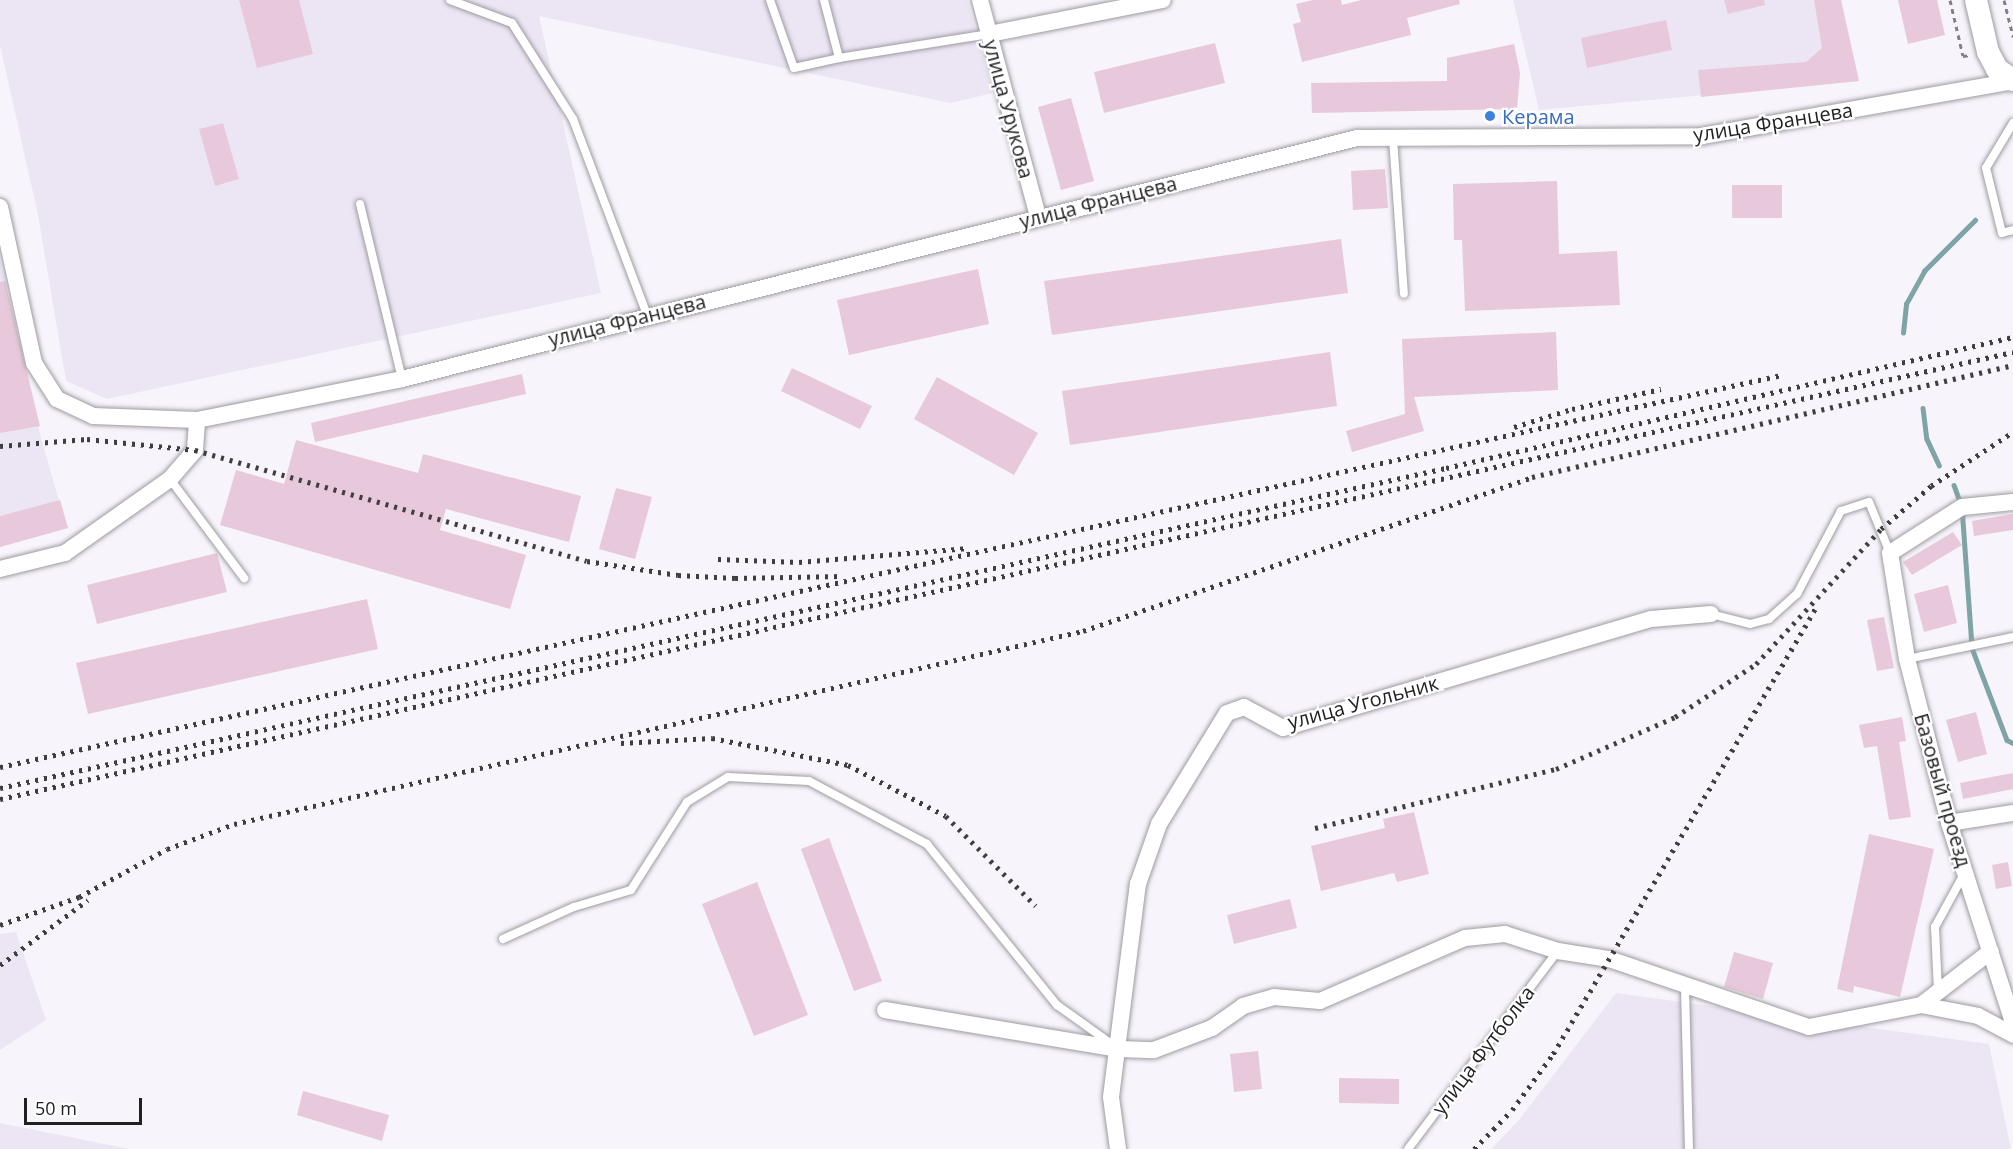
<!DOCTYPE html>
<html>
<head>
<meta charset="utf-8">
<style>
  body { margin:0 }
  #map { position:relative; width:2013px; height:1149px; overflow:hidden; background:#f7f4fb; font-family:"Open Sans",sans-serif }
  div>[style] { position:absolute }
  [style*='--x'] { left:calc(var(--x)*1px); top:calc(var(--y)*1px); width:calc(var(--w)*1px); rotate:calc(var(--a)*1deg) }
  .built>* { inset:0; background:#ece6f4 }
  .stream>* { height:4.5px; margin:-2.25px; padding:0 2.25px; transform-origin:2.25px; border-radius:2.25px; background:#7ea4a5 }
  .building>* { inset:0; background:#e8c9db }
  .path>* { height:3px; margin-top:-1.5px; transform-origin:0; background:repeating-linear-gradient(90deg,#828085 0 4.5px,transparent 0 9px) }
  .roads { filter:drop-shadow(0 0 2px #9e9ba1) drop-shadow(0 0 2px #9e9ba1) }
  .lane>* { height:8px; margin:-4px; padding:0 4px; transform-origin:4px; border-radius:4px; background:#fff }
  .street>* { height:16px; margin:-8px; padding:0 8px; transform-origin:8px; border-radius:8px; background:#fff }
  .secondary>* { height:22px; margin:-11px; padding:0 11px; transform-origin:11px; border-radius:11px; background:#fff }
  .rail>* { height:4.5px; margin-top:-2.25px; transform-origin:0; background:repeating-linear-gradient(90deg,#3e3d40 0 3px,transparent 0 9px) }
  .dots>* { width:16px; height:16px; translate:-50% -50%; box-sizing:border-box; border:3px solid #fff; border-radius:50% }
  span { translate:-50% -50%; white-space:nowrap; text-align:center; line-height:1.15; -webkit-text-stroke:4.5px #fff; paint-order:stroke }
  .street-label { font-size:20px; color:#201f21 }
  .shop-label { font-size:20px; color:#366cbe }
  .left { translate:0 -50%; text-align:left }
  .scale { position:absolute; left:24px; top:1098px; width:118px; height:27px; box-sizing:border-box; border:3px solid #201f21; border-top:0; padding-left:8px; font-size:18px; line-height:21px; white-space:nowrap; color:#201f21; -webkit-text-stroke:4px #fff; paint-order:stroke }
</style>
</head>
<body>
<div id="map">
  <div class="built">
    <i style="clip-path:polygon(0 0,967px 0,993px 93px,950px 103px,539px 16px,601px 293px,107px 399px,66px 381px,38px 215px,0 45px)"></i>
    <i style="clip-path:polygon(1513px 0,1841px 0,1859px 81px,1539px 110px)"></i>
    <i style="clip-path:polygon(0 261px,42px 442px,67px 528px,0 547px)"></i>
    <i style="clip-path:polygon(16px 932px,46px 1020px,0 1050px,0 934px)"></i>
    <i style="clip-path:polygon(1616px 993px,1989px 1044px,2011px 1149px,1491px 1149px,1519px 1120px)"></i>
    <i style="clip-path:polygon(0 1123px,129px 1149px,0 1149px)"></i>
  </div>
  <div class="stream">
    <i style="--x:1903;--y:333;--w:29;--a:-84"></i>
    <i style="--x:1906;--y:304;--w:38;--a:-61"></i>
    <i style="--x:1924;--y:271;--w:72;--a:-45"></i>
    <i style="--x:1923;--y:408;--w:31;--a:83"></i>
    <i style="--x:1927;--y:439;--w:29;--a:65"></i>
    <i style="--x:1954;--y:485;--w:23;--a:70"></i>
    <i style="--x:1962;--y:507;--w:141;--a:85.9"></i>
    <i style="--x:1972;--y:648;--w:98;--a:69.2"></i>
    <i style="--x:2007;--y:740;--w:7;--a:27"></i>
  </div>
  <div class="building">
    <i style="clip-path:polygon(239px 0,299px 0,313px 54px,257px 68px)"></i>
    <i style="clip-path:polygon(1313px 0,1341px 0,1342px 5px,1361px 0,1459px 0,1460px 4px,1407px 18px,1411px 35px,1302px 62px,1293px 24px,1301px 22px,1296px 4px)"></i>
    <i style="clip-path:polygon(1724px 0,1764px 0,1765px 5px,1728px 14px)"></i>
    <i style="clip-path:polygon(1814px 0,1841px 0,1859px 81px,1701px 97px,1698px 70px,1806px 62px,1822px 48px)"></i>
    <i style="clip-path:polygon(1898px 0,1937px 0,1945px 35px,1908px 44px)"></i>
    <i style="clip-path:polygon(1666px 20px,1672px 50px,1587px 68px,1581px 38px)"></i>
    <i style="clip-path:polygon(1215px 43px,1225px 83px,1104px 113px,1094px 72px)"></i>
    <i style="clip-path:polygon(1514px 44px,1520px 73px,1517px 109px,1312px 113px,1311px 83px,1447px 81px,1447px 58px)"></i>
    <i style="clip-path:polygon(1071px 98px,1094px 181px,1061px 190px,1038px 107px)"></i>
    <i style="clip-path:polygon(223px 123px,239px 179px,215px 186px,199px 129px)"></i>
    <i style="clip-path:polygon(1385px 169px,1388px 208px,1353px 210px,1351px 171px)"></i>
    <i style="clip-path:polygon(1557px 181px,1559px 254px,1617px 251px,1620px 305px,1465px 311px,1462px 240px,1454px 240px,1453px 184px)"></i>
    <i style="clip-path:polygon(1732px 185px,1782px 185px,1782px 218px,1732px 218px)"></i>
    <i style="clip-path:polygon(1341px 239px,1348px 293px,1052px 335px,1044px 281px)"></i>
    <i style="clip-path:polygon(978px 269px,989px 324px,849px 355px,837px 300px)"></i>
    <i style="clip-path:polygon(5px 281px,40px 426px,0 433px,0 282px)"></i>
    <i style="clip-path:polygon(1556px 332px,1558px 390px,1414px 397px,1424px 431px,1352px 452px,1346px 431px,1405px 414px,1402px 339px)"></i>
    <i style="clip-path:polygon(1330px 352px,1337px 406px,1070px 445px,1062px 391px)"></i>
    <i style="clip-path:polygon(792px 368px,872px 406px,860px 429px,781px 391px)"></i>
    <i style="clip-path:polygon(522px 374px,526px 394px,315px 442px,311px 423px)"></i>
    <i style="clip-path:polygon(937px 377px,1038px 433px,1014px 475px,914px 419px)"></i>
    <i style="clip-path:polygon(296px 440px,418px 473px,423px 454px,581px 496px,569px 542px,446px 509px,440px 530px,526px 555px,510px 609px,220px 525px,236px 470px,284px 484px)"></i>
    <i style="clip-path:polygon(616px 488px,652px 497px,635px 559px,599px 549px)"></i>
    <i style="clip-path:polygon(60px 500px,68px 528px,0 547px,0 516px)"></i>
    <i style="clip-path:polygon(2013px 514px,2013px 530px,1974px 536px,1972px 521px)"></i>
    <i style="clip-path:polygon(1953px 532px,1962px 545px,1912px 575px,1903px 562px)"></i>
    <i style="clip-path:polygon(217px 553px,227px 592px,97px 624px,87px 585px)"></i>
    <i style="clip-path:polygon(1948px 585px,1957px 623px,1924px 632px,1914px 594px)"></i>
    <i style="clip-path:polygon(367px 599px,378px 649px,88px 714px,76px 663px)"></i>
    <i style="clip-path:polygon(1884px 617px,1894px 668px,1877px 671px,1867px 620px)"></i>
    <i style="clip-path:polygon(1976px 712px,1987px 754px,1958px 762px,1946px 720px)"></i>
    <i style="clip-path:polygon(1902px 717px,1906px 741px,1899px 742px,1911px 817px,1889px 820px,1877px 746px,1864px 748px,1859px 725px)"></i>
    <i style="clip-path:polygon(2013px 773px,2013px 789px,1963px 799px,1960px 783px)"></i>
    <i style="clip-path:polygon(1414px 812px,1429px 874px,1397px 882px,1394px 873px,1321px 891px,1311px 846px,1385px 828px,1383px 819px)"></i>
    <i style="clip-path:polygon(1869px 834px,1934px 849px,1900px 997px,1854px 986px,1853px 993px,1837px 989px)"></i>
    <i style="clip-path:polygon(829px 838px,882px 981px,854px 991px,801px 849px)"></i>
    <i style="clip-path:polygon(2008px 862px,2012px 886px,1996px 889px,1992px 865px)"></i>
    <i style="clip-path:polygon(757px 882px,808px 1015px,754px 1036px,702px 904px)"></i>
    <i style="clip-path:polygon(1290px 899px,1297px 928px,1234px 944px,1227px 915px)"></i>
    <i style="clip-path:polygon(1734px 952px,1773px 963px,1763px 999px,1724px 987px)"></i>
    <i style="clip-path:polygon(1258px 1051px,1262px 1089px,1234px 1092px,1230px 1054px)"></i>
    <i style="clip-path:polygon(1339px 1078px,1399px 1079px,1399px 1104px,1339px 1103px)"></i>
    <i style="clip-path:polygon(303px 1091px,389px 1115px,382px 1141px,297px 1115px)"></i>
  </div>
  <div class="path">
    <i style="--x:1950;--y:0;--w:57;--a:76.9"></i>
    <i style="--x:1963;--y:56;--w:7;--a:-8"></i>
    <i style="--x:2004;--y:0;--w:38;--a:76"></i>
  </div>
  <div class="roads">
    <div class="lane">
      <i style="--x:450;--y:0;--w:66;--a:20.4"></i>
      <i style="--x:512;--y:23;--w:114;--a:57.6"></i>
      <i style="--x:573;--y:119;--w:210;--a:69.3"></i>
      <i style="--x:770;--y:0;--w:72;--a:70.6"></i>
      <i style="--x:794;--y:68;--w:46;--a:-12.5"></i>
      <i style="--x:824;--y:0;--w:60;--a:75.5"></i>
      <i style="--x:839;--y:58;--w:152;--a:-9.1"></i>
      <i style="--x:2013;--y:123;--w:52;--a:121"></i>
      <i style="--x:1986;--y:168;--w:67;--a:76.2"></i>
      <i style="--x:2002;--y:233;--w:11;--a:-15"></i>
      <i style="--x:1393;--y:138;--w:156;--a:86"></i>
      <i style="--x:360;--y:204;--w:180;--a:76.5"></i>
      <i style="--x:170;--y:479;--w:124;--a:53.2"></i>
      <i style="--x:1711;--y:614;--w:40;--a:14.4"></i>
      <i style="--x:1750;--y:624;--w:20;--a:-15"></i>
      <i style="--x:1769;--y:619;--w:38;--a:-42"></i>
      <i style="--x:1797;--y:594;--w:94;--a:-62.1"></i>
      <i style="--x:1841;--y:511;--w:29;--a:-18"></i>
      <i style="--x:1869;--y:502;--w:55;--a:67.6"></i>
      <i style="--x:1907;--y:659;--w:108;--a:-11.7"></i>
      <i style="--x:503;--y:939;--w:78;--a:-24.3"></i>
      <i style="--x:574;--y:907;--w:59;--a:-16.6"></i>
      <i style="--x:631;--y:890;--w:104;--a:-57.5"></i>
      <i style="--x:687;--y:802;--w:48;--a:-31.4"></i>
      <i style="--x:728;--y:777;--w:81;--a:2.8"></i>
      <i style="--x:809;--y:781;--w:134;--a:28.1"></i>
      <i style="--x:927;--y:844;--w:207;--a:51.1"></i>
      <i style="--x:1057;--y:1005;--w:65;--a:35.6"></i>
      <i style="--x:1685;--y:987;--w:162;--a:88.6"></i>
      <i style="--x:1938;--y:991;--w:64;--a:-92.7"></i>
      <i style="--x:1935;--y:927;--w:60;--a:-61.3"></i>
      <i style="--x:1408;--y:1149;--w:248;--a:-52.9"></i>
    </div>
    <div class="street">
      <i style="--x:980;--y:0;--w:225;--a:75"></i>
      <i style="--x:989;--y:34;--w:177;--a:-11.1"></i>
      <i style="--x:0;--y:207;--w:160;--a:77.7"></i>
      <i style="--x:34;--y:363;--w:43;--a:57.4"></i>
      <i style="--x:57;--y:399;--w:40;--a:25"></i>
      <i style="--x:93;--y:416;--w:104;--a:2.2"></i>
      <i style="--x:197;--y:420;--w:209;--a:-11.3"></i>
      <i style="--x:402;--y:379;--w:985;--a:-14.16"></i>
      <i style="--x:1357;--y:138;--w:345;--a:-0.3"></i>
      <i style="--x:1702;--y:136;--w:316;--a:-10"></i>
      <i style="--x:2013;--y:502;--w:51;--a:174.4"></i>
      <i style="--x:1962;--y:507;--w:85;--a:147.4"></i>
      <i style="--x:1890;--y:553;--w:107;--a:80.9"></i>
      <i style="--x:1907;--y:659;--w:169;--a:75.6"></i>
      <i style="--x:1949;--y:823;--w:209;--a:72.2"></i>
      <i style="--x:0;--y:569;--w:67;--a:-13.8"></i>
      <i style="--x:65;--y:553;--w:128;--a:-35.2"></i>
      <i style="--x:170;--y:479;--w:38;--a:-49"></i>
      <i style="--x:195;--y:450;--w:30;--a:-86"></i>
      <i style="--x:1949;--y:823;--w:65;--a:-8.9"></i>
      <i style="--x:1921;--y:1005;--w:88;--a:-37.6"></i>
      <i style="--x:885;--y:1010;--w:237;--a:9.5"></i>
      <i style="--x:1119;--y:1049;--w:35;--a:2"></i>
      <i style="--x:1154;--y:1050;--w:62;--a:-20.8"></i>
      <i style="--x:1212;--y:1028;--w:38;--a:-35"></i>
      <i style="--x:1243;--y:1006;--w:32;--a:-16"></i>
      <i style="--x:1274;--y:997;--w:46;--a:5"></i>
      <i style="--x:1320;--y:1001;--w:158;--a:-23.5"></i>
      <i style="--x:1465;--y:938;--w:40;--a:-5.7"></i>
      <i style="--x:1505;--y:934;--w:56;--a:17.8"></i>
      <i style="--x:1558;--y:951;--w:52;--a:8.9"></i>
      <i style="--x:1609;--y:959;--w:211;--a:18.8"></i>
      <i style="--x:1809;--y:1027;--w:114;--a:-11.1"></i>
      <i style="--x:1921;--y:1005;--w:58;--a:10.9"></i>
      <i style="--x:1978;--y:1016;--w:40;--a:28"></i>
      <i style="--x:1118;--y:1149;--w:52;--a:-97.7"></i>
      <i style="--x:1111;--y:1097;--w:215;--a:-82.8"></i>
      <i style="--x:1138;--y:884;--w:64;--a:-70.7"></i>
      <i style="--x:1159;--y:824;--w:130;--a:-58.5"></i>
      <i style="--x:1227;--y:713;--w:18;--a:-19"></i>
      <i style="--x:1244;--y:707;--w:44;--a:28.3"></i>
      <i style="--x:1283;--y:728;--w:384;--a:-16.5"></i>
      <i style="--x:1651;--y:619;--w:60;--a:-4.8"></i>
    </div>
    <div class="secondary">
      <i style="--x:1976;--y:0;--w:53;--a:77"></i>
      <i style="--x:1988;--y:52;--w:19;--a:62"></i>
      <i style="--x:1997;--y:69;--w:19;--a:35"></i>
    </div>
  </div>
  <div class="rail">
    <i style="--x:1514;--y:427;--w:61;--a:-17.2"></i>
    <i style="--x:1572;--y:409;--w:91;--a:-12.7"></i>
    <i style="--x:0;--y:446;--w:87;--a:-4.6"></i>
    <i style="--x:87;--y:439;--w:109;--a:5.8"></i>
    <i style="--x:195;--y:450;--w:407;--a:15.8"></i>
    <i style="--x:587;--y:561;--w:92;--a:8.7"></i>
    <i style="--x:678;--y:575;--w:57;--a:3"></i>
    <i style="--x:735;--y:578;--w:108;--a:-1.1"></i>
    <i style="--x:718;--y:559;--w:81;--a:2.1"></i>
    <i style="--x:799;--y:562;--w:170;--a:-4.7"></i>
    <i style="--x:621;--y:743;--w:91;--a:-3.1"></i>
    <i style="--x:712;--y:738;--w:139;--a:11.2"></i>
    <i style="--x:848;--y:765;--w:110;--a:27.5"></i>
    <i style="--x:946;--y:816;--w:127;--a:45"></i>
    <i style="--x:0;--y:767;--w:1824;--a:-12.41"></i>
    <i style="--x:0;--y:788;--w:1481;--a:-12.48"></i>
    <i style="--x:1446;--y:468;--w:582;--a:-13.01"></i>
    <i style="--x:0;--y:799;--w:2062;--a:-12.52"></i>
    <i style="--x:1315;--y:828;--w:248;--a:-13.8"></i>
    <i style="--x:1556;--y:769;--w:130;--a:-23.6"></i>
    <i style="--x:1675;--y:717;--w:97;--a:-33.2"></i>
    <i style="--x:1756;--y:664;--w:184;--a:-47.2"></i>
    <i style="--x:1881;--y:529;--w:66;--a:-40.7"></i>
    <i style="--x:1931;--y:486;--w:98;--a:-33.4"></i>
    <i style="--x:0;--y:925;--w:84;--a:-19.5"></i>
    <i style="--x:79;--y:897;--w:100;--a:-28.6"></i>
    <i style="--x:167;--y:849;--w:72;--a:-20.5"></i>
    <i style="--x:234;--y:824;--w:871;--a:-12.81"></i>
    <i style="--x:1083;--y:631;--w:475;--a:-18.9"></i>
    <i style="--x:1532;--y:477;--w:494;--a:-13.1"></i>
    <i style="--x:0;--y:965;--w:109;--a:-36.5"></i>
    <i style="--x:1474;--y:1149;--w:54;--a:-45.7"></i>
    <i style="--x:1512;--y:1110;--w:69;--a:-53.8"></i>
    <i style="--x:1553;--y:1054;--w:520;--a:-59.49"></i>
  </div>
  <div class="dots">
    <i style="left:1490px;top:116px;background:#3f7fe0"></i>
  </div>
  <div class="street-label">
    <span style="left:1009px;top:109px;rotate:75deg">улица Урукова</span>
    <span style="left:1773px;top:122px;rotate:-9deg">улица Францева</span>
    <span style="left:1098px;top:202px;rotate:-14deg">улица Францева</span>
    <span style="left:627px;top:320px;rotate:-14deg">улица Францева</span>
    <span style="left:1363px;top:702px;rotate:-15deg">улица Угольник</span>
    <span style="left:1943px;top:790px;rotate:74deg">Базовый проезд</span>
    <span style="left:1483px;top:1050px;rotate:-53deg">улица Футболка</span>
  </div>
  <div class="shop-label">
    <span class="left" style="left:1502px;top:116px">Керама</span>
  </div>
  <div class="scale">50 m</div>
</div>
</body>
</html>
